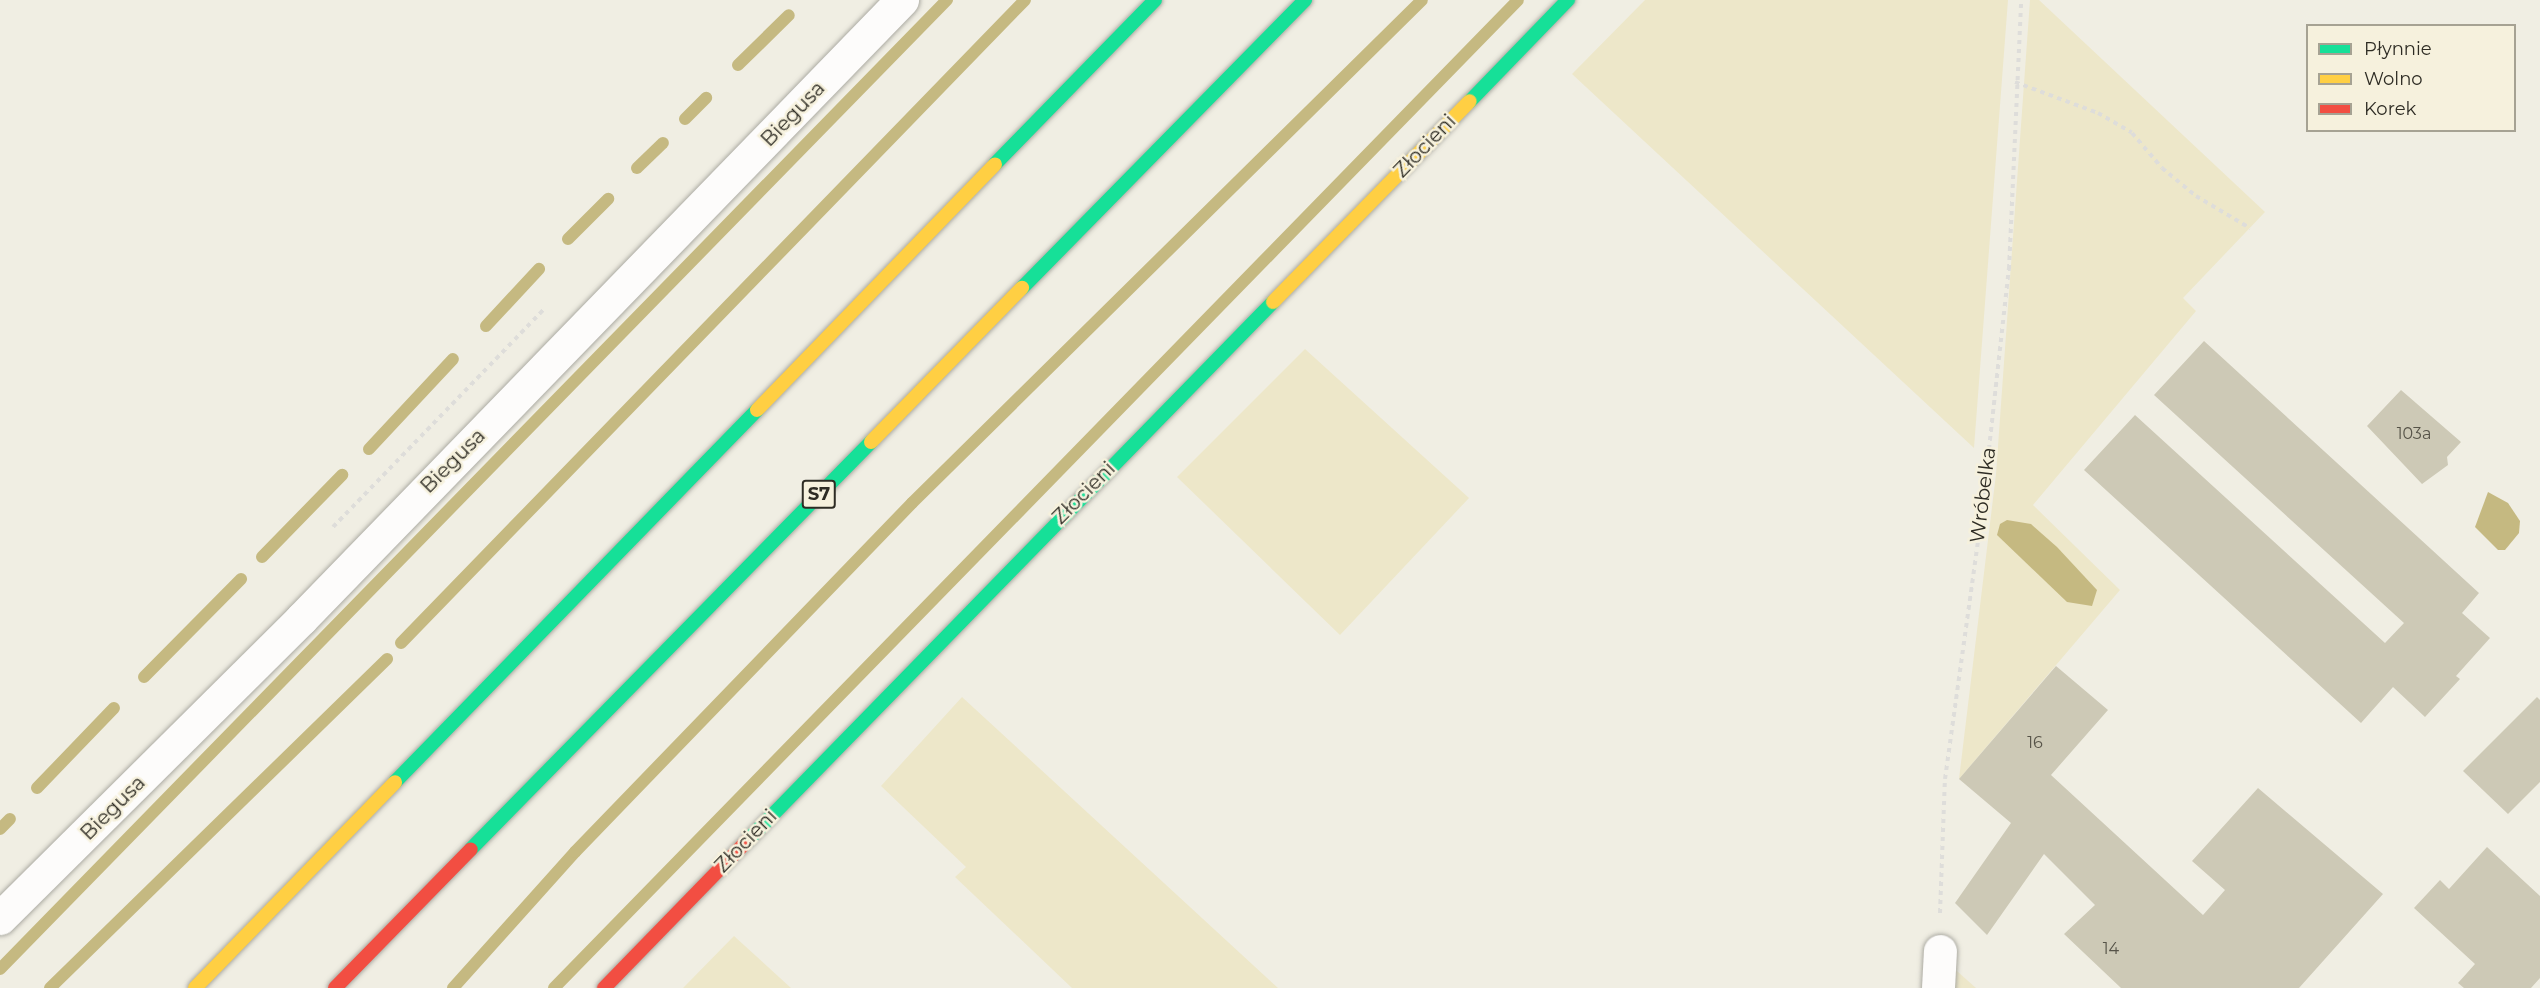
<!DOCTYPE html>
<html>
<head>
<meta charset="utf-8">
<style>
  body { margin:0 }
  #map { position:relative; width:2540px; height:988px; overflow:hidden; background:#f0eee3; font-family:Montserrat,sans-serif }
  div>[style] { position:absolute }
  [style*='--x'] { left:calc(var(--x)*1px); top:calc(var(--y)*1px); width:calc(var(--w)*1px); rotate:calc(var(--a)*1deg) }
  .green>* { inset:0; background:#ede7c9 }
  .water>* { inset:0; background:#c5b981 }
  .stream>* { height:12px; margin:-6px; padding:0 6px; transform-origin:6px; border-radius:6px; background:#c5b981 }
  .building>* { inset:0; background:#cdc9b6 }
  .path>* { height:4px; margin-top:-2px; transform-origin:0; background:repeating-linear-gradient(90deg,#deddda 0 4.5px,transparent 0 9px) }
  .roads { filter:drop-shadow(0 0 2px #acaba3) drop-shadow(0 0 2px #acaba3) }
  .street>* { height:33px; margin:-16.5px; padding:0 16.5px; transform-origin:16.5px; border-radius:16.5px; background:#fdfcfb }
  .fast>* { height:14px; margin:-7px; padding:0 7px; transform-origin:7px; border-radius:7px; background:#16e098 }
  .slow>* { height:14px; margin:-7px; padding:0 7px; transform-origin:7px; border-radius:7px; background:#ffcf43 }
  .jam>* { height:14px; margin:-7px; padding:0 7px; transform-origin:7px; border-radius:7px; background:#f24e42 }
  span { translate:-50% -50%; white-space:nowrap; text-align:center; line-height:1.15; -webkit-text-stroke:5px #f6f1dd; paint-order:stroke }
  .number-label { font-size:16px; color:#565348 }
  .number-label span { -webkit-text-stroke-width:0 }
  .shield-label span { padding:2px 4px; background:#f6f1dd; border:2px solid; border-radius:4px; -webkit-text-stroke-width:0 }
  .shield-label { font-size:18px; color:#2e2c24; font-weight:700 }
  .street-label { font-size:20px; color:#2e2c24 }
  .legend { position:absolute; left:2306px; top:24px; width:210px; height:108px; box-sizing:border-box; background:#f6f1dd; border:2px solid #a6a293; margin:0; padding:8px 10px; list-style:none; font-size:18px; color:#2e2c24 }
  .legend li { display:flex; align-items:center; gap:12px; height:30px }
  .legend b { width:30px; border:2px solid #a6a293 }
</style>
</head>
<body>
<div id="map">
  <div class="green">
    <i style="clip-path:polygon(1645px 0,2008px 0,1974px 448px,1572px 74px)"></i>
    <i style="clip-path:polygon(2030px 0,2039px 0,2265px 212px,2183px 298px,2196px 311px,2033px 505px,2120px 590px,1959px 779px,1996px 474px)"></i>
    <i style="clip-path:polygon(1305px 349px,1469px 498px,1340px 635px,1177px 477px)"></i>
    <i style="clip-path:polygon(962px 697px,1278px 988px,1072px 988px,955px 877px,966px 867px,881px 786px)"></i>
    <i style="clip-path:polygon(734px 936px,791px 988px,683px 988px)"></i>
    <i style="clip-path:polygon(1949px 964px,1976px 988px,1949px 988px)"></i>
  </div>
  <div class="water">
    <i style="clip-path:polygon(2488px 492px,2508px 503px,2520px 521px,2519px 533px,2505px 550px,2498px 550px,2475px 527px)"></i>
    <i style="clip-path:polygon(2007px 520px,2031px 524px,2057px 547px,2097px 590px,2092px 606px,2067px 602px,1997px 535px,2000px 524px)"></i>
  </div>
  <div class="stream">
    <i style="--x:738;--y:65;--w:71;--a:-44.4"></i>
    <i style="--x:685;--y:119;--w:30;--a:-45"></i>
    <i style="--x:637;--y:168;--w:36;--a:-44"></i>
    <i style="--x:568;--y:239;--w:57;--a:-45"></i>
    <i style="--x:486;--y:326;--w:78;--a:-47.1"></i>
    <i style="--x:369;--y:449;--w:123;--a:-47"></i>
    <i style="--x:262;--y:557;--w:115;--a:-45.7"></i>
    <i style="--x:401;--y:643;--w:896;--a:-45.86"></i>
    <i style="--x:144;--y:677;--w:138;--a:-45.3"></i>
    <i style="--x:37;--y:788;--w:111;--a:-46.1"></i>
    <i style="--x:0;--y:829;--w:14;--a:-45"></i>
    <i style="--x:0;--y:969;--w:1355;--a:-45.66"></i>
    <i style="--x:50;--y:988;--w:471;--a:-44.3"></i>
    <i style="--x:453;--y:988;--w:183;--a:-48.1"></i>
    <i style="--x:575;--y:852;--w:485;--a:-46"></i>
    <i style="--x:912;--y:503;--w:716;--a:-44.6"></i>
    <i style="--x:554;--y:988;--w:1380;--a:-45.7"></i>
  </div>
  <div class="building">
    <i style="clip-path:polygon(2204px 341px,2479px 593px,2462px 613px,2490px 638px,2456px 676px,2460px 679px,2425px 717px,2393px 687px,2361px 723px,2084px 470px,2135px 415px,2385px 643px,2404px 623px,2154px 395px)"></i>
    <i style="clip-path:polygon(2401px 390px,2461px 442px,2447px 457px,2448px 465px,2422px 484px,2367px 426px)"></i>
    <i style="clip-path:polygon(2056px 666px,2108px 710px,2051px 775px,2203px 915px,2225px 890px,2192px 861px,2258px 788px,2383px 894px,2299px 988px,2121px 988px,2064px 934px,2095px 905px,2044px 854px,1987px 935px,1955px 903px,2011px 823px,1959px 779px)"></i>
    <i style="clip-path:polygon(2537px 697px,2540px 700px,2540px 782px,2508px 814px,2463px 771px)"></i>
    <i style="clip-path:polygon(2487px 847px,2540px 896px,2540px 978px,2531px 988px,2464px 988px,2458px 983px,2475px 964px,2414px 908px,2440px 880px,2449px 889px)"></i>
  </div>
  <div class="path">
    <i style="--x:2015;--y:82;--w:89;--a:20.5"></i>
    <i style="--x:2098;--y:113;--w:39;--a:30"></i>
    <i style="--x:2132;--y:133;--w:46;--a:49.4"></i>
    <i style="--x:2162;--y:168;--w:44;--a:39.5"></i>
    <i style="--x:2196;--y:196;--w:63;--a:30.7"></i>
    <i style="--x:333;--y:527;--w:305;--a:-45.9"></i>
    <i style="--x:1940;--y:913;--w:134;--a:-87.9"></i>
    <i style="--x:1945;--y:779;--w:260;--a:-82.1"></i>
    <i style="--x:1981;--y:521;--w:254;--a:-83.7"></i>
    <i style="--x:2009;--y:269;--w:269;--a:-87.4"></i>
  </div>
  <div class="roads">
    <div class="street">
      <i style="--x:0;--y:918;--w:424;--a:-44.8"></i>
      <i style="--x:301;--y:619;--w:863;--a:-45.85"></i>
      <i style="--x:1938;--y:988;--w:37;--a:-87"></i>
    </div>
    <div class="fast">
      <i style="--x:1470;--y:101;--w:141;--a:-45.9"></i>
      <i style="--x:995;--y:164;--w:229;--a:-45.7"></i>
      <i style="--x:1022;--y:288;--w:404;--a:-45.5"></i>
      <i style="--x:395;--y:782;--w:519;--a:-45.78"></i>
      <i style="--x:748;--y:840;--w:752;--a:-45.7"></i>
      <i style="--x:471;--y:849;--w:571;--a:-45.5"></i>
    </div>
    <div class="slow">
      <i style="--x:1273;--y:302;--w:281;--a:-45.6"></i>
      <i style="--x:757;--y:410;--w:342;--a:-45.9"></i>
      <i style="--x:871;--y:442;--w:216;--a:-45.6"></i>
      <i style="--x:195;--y:988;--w:287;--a:-45.8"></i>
    </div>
    <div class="jam">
      <i style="--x:335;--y:988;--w:194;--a:-45.6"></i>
      <i style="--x:604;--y:988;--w:206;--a:-45.8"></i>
    </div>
  </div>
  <div class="number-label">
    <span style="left:2414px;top:434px">103a</span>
    <span style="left:2035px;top:743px">16</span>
    <span style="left:2111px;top:949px">14</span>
  </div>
  <div class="shield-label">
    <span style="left:819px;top:494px">S7</span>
  </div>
  <div class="street-label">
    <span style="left:793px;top:114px;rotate:-46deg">Biegusa</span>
    <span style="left:1425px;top:146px;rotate:-46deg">Złocieni</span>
    <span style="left:453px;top:461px;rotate:-45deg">Biegusa</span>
    <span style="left:1084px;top:493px;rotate:-45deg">Złocieni</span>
    <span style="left:1983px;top:495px;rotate:-83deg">Wróbelka</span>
    <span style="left:113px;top:808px;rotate:-45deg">Biegusa</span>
    <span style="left:746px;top:841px;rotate:-46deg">Złocieni</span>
  </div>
  <ul class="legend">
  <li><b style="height:8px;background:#16e098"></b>Płynnie</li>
  <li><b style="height:8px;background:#ffcf43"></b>Wolno</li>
  <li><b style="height:8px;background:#f24e42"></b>Korek</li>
  </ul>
</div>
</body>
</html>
